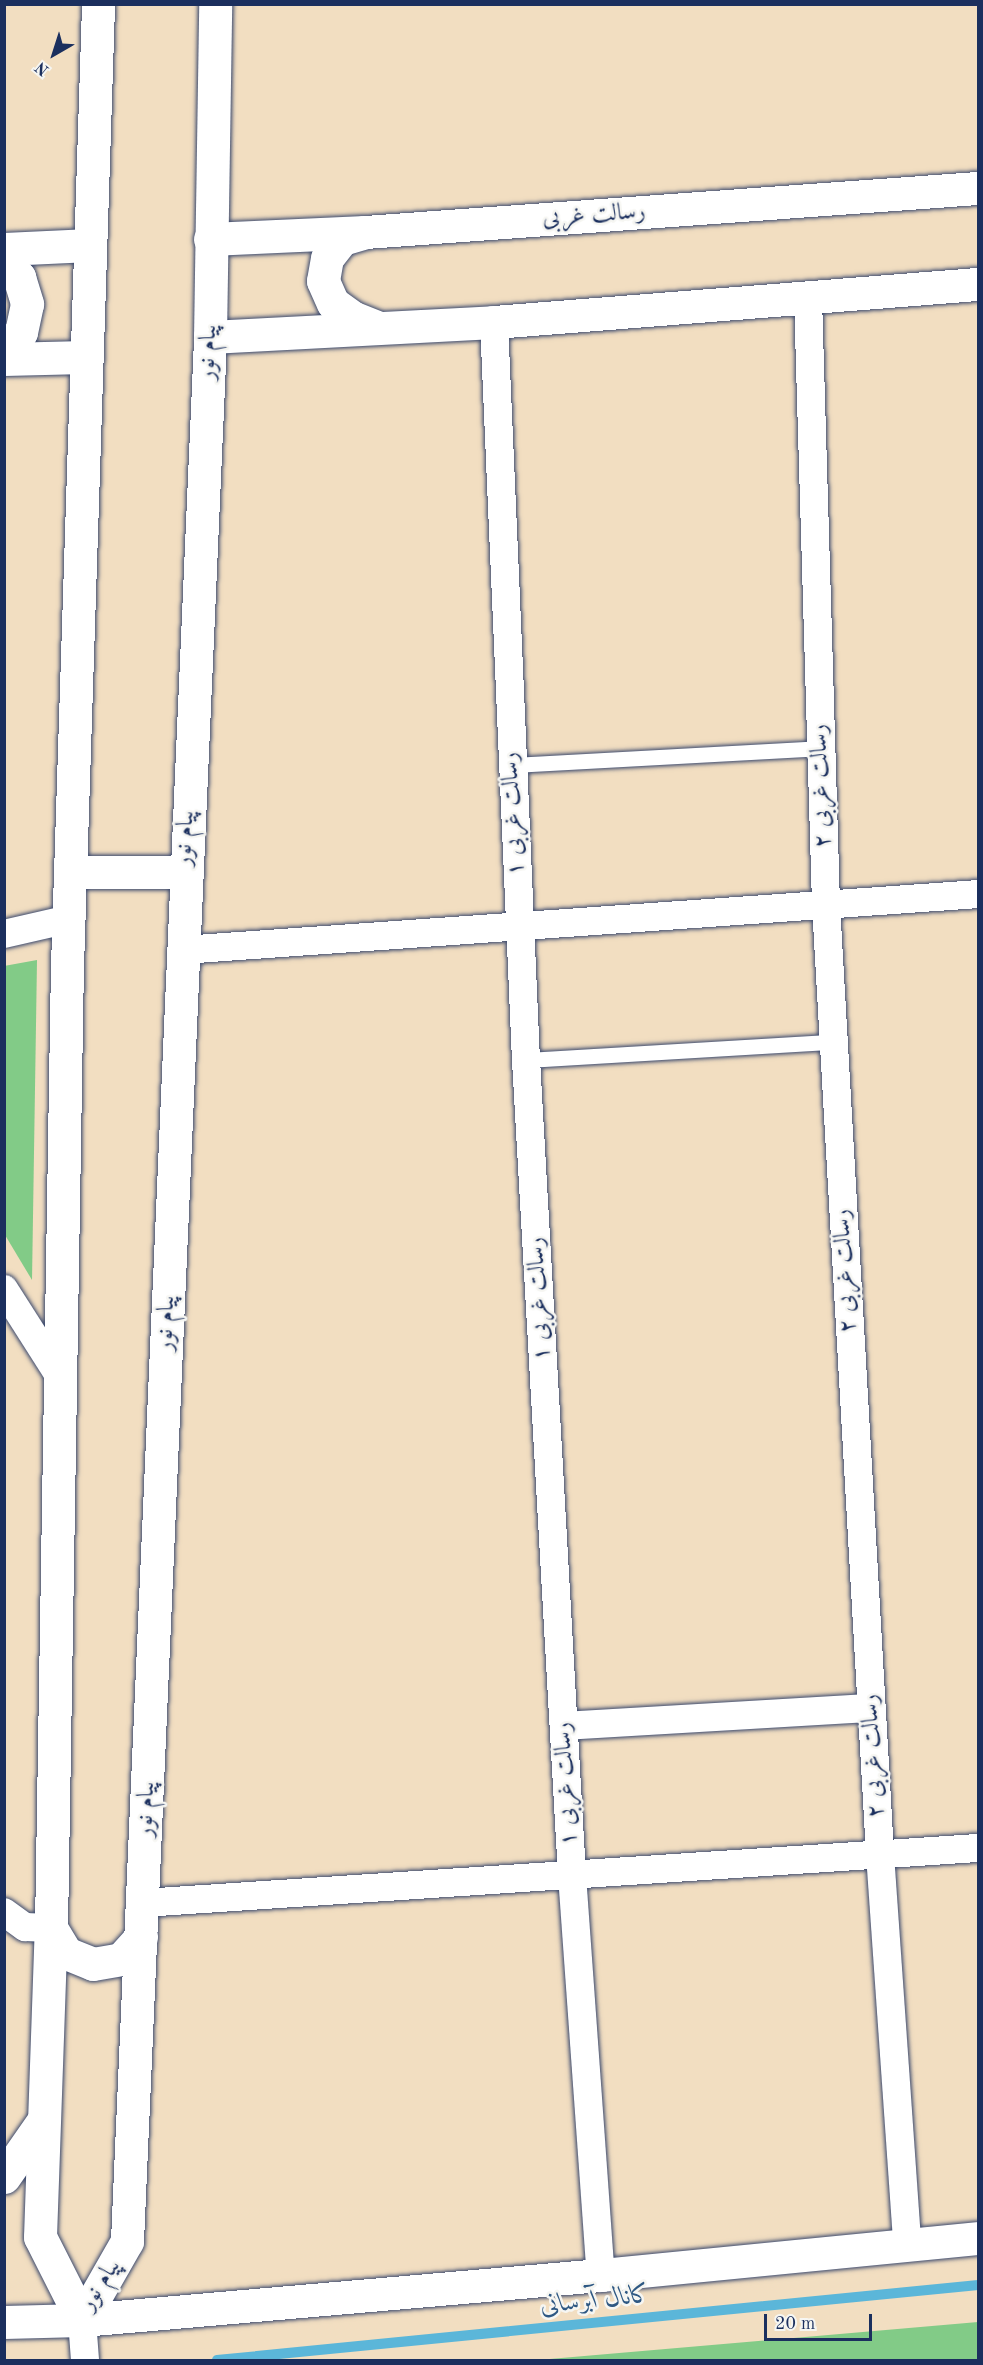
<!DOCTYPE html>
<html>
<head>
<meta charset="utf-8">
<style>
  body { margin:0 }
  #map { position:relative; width:983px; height:2365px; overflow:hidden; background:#f2dec1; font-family:"Old Standard TT",Amiri,serif }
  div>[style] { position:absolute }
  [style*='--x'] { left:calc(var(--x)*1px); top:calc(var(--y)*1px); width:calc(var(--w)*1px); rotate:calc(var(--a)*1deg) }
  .green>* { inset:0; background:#82cb87 }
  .stream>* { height:10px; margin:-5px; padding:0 5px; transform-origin:5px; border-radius:5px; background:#5bb6d9 }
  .roads { filter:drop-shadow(0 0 2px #3b496d) drop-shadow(0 0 2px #3b496d) }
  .service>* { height:15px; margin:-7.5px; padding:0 7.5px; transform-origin:7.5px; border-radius:7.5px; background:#fff }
  .minor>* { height:28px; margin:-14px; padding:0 14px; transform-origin:14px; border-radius:14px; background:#fff }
  .tertiary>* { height:33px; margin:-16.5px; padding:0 16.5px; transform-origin:16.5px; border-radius:16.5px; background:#fff }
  span { translate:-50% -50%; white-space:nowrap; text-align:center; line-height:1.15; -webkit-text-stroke:5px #f6f6f2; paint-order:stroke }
  .street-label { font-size:24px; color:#1b2f5e }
  .water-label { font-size:26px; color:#2e5883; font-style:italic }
  .frame { position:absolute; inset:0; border:6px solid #1b2f5e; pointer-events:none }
  .north { position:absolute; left:24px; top:24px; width:60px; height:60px; -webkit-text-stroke:4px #f6f6f2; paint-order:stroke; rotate:219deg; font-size:16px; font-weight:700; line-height:24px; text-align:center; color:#1b2f5e }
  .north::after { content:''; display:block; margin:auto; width:21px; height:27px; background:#1b2f5e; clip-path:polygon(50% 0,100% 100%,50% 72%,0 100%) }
  .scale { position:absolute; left:764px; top:2314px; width:108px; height:27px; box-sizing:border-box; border:3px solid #1b2f5e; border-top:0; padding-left:8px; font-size:18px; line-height:21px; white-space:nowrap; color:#1b2f5e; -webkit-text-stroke:4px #f6f6f2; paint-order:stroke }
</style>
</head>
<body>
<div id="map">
  <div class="green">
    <i style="clip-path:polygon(37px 960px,32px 1280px,5px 1235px,4px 966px)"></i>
    <i style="clip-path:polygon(978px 2322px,978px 2360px,538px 2360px)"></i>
  </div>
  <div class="stream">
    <i style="--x:217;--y:2360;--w:765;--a:-5.63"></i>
  </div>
  <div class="roads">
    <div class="service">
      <i style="--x:511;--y:765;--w:310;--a:-3.1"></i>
      <i style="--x:526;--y:1060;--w:308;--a:-3.4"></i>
    </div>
    <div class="minor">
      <i style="--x:808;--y:298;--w:607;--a:88.3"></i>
      <i style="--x:826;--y:905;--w:951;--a:86.74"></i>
      <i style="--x:880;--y:1854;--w:391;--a:86"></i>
      <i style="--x:494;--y:322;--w:739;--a:87.52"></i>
      <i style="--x:526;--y:1060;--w:816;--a:86.77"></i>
      <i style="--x:572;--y:1875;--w:401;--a:85.9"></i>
      <i style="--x:4;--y:934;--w:67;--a:-13"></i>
      <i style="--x:182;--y:950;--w:798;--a:-4.02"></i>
      <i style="--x:4;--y:1289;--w:108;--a:57.5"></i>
      <i style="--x:564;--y:1726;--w:308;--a:-3.4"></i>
      <i style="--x:143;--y:1903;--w:837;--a:-3.77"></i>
      <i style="--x:4;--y:1912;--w:26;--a:36"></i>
      <i style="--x:25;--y:1927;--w:26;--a:2"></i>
      <i style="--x:82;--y:2320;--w:40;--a:85.7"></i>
    </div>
    <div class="tertiary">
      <i style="--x:363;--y:233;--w:22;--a:164"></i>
      <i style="--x:342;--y:239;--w:24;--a:128"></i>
      <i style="--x:327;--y:258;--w:23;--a:100"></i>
      <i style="--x:323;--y:281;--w:24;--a:66"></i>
      <i style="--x:333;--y:303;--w:24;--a:36"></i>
      <i style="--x:352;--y:317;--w:27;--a:22"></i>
      <i style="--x:210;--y:239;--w:155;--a:-2.6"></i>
      <i style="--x:365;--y:232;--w:615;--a:-4.11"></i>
      <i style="--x:4;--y:249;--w:86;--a:-2.7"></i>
      <i style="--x:4;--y:263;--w:21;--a:43"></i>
      <i style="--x:19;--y:277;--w:28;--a:73"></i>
      <i style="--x:27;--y:304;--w:29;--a:102"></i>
      <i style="--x:21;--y:332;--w:24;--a:135"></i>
      <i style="--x:210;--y:337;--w:284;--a:-3"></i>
      <i style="--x:494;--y:322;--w:485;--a:-4.5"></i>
      <i style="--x:4;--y:359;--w:81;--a:-1.4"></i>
      <i style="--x:70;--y:872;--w:115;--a:0"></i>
      <i style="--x:51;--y:1928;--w:29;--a:59"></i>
      <i style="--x:66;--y:1953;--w:29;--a:22"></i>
      <i style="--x:93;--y:1964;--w:28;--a:-10"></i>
      <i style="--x:121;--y:1959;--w:30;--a:-48"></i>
      <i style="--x:4;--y:2177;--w:68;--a:-55.1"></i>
      <i style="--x:82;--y:2320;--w:91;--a:-60.3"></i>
      <i style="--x:127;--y:2241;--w:1906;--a:-87.5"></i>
      <i style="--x:210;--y:337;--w:333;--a:-89.1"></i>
      <i style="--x:82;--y:2320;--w:93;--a:-116.8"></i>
      <i style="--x:40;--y:2237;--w:309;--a:-88"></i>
      <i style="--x:51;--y:1928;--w:962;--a:-89.05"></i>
      <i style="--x:67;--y:966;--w:962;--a:-88.15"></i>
      <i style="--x:4;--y:2322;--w:78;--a:-1.5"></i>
      <i style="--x:82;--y:2320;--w:521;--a:-4.96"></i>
      <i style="--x:601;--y:2275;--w:379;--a:-5.6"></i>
    </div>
  </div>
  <div class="street-label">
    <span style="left:594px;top:216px;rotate:-4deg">رسالت غربی</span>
    <span style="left:209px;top:352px;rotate:-88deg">پیام نور</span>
    <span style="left:822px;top:786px;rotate:-92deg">رسالت غربی ۲</span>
    <span style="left:514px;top:814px;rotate:-93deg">رسالت غربی ۱</span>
    <span style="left:186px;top:838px;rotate:-87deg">پیام نور</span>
    <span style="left:846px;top:1271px;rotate:-93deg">رسالت غربی ۲</span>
    <span style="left:540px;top:1299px;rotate:-93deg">رسالت غربی ۱</span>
    <span style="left:167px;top:1323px;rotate:-88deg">پیام نور</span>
    <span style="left:874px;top:1756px;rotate:-93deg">رسالت غربی ۲</span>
    <span style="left:567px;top:1784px;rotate:-93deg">رسالت غربی ۱</span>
    <span style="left:147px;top:1809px;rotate:-88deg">پیام نور</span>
    <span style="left:101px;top:2285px;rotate:-58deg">پیام نور</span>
  </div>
  <div class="water-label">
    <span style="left:596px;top:2301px;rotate:-6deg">کانال آبرسانی</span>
  </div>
  <div class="frame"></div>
  <div class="north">N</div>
  <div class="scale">20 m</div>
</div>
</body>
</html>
